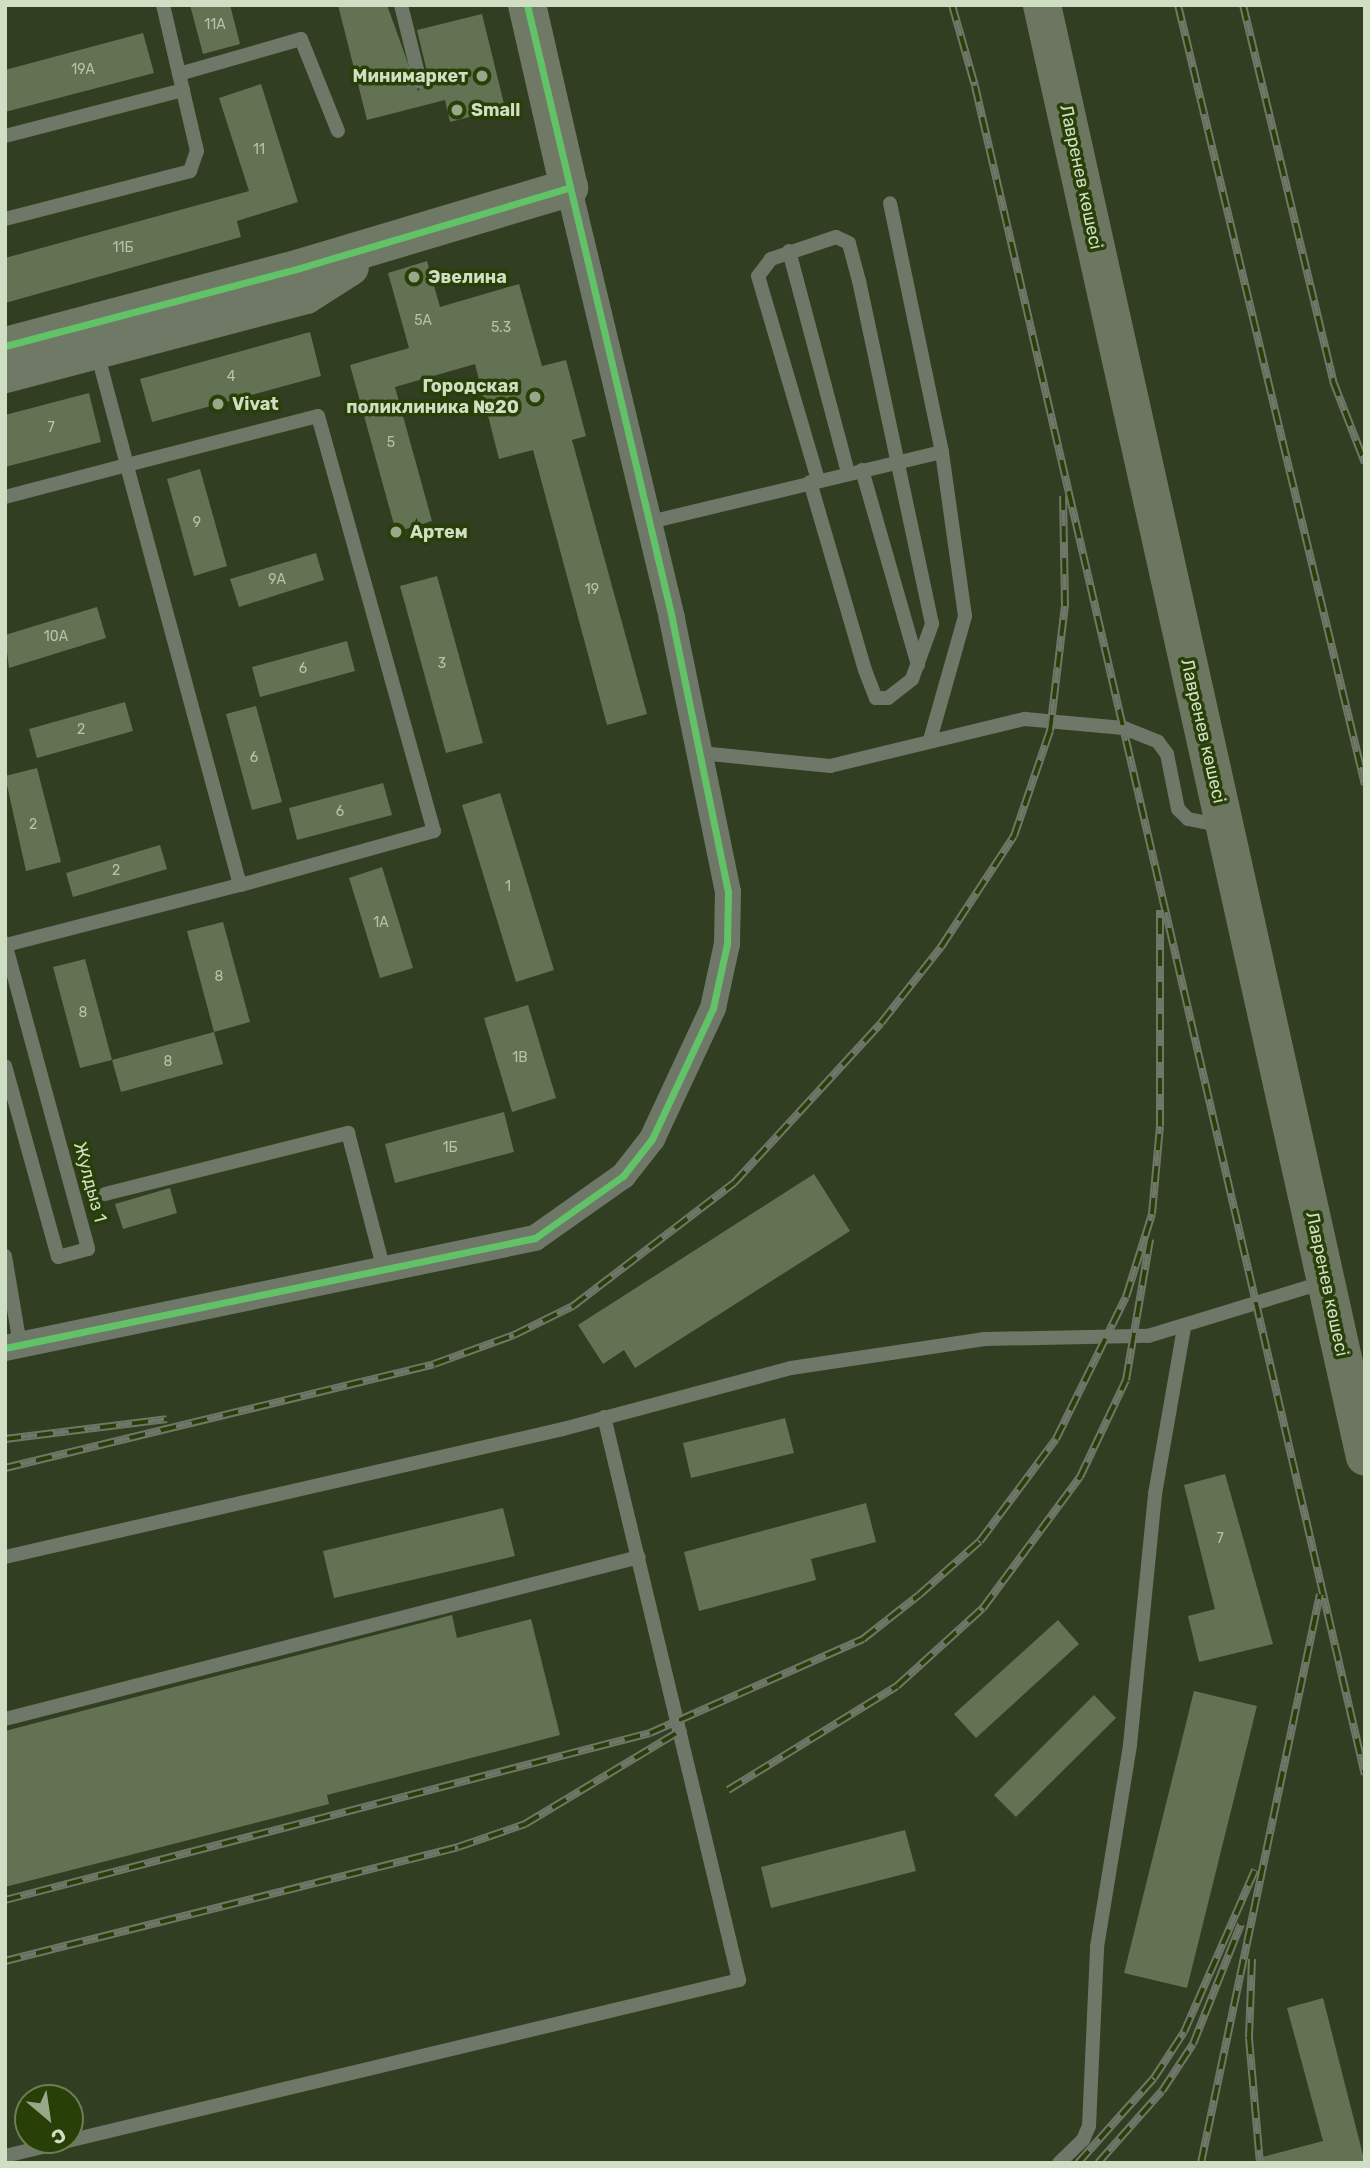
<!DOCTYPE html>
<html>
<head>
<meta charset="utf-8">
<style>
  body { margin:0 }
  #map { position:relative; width:1370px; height:2168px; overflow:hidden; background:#313e21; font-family:Rubik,sans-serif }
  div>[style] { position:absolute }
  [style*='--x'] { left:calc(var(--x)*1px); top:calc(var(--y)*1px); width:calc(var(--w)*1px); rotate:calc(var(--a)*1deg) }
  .building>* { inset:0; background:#647254 }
  .lane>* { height:14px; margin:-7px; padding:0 7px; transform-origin:7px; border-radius:7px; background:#6f7768 }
  .street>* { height:26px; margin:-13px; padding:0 13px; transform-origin:13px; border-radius:13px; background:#6f7768 }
  .secondary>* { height:38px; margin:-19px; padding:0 19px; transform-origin:19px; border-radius:19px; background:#6f7965 }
  .primary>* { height:38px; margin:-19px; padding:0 19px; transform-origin:19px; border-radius:19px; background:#6c7660 }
  .rail>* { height:8px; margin-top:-4px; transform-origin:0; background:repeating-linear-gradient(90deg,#283f08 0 16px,#6f7768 0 32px); box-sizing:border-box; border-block:2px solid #6f7768 }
  .cycleway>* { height:7px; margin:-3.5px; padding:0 3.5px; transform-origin:3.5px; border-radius:3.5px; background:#61c268 }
  .dots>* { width:19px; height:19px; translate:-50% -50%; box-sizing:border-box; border:4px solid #283f08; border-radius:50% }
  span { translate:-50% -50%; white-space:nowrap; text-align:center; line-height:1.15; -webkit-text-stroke:7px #283f08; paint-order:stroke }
  .number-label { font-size:14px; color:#b5c4a7 }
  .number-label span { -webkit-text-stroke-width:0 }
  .poi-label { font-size:18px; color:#d0dfc3; font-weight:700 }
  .right { translate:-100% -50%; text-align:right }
  .left { translate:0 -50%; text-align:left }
  .street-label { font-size:18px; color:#d0dfc3 }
  .frame { position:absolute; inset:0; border:7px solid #d0dfc3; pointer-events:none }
  .north { position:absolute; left:14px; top:2084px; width:70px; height:70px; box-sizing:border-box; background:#283f08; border:2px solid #6b7f53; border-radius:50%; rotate:151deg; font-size:19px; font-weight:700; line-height:28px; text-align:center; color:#d0dfc3 }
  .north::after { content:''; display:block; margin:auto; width:24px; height:32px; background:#98a78a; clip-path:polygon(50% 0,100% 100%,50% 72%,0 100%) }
</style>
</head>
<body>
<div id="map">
  <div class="building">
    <i style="clip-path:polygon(190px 5px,230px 5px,240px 44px,203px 54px)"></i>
    <i style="clip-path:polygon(338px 5px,387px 5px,418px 91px,429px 80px,417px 30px,482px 14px,505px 108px,450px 122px,445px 100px,367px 120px)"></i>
    <i style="clip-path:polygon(143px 33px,154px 73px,5px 112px,5px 70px)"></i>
    <i style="clip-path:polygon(261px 84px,298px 202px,237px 221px,241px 237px,5px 303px,5px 258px,249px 191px,219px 98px)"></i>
    <i style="clip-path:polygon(427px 261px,440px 307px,519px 284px,542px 366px,566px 360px,586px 436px,572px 440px,647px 714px,607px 725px,533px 450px,499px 459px,475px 364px,395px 387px,432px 521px,396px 532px,350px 365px,409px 348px,388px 273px)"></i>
    <i style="clip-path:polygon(310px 332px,321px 376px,152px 422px,140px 379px)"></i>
    <i style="clip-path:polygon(89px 393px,101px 442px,5px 467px,5px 415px)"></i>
    <i style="clip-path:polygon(200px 469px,227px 566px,194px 576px,167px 479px)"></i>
    <i style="clip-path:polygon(316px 553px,324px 580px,239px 607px,230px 579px)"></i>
    <i style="clip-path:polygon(437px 576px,483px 743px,446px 753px,400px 586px)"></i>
    <i style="clip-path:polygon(97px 607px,106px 638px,9px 668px,5px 635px)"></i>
    <i style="clip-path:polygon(347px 641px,355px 671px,260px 697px,252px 667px)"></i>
    <i style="clip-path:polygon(125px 702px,133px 731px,37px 758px,29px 729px)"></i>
    <i style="clip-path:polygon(256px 706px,282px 802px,252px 810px,226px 714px)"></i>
    <i style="clip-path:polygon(37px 768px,61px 862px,26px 871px,5px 776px)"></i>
    <i style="clip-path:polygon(383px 783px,392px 815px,297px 840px,289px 808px)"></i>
    <i style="clip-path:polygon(500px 793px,554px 970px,516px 982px,462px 805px)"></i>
    <i style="clip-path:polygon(160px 845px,167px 869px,73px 897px,66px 873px)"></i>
    <i style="clip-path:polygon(382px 867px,413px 968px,380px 978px,349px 878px)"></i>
    <i style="clip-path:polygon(223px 922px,250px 1022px,214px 1032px,187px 931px)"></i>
    <i style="clip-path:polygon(85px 959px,112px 1060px,80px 1068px,53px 967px)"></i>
    <i style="clip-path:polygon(528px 1005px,556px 1098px,512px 1112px,484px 1018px)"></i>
    <i style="clip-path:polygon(214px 1032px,223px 1064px,121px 1092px,112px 1060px)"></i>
    <i style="clip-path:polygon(504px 1112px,514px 1152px,395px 1183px,385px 1144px)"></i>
    <i style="clip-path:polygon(814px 1174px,850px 1231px,635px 1368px,624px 1350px,603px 1364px,578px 1325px)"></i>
    <i style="clip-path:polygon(170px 1188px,177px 1213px,123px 1229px,115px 1204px)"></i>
    <i style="clip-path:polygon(785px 1418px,794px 1453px,691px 1478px,683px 1443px)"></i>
    <i style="clip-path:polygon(1225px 1474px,1273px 1644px,1199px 1662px,1188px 1616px,1215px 1609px,1184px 1485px)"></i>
    <i style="clip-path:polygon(866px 1503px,876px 1542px,811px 1559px,816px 1580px,699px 1611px,684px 1552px)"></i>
    <i style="clip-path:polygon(503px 1508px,515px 1556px,334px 1598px,323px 1551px)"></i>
    <i style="clip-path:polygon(452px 1615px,457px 1638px,531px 1619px,560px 1735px,327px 1795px,329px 1804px,5px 1887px,5px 1731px)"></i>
    <i style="clip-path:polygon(1058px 1620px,1079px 1644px,976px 1738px,954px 1714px)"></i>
    <i style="clip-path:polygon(1194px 1691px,1257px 1706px,1187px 1988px,1124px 1973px)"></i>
    <i style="clip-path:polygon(1094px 1695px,1116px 1718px,1016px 1817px,994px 1795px)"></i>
    <i style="clip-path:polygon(905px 1830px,916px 1871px,771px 1908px,761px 1867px)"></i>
    <i style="clip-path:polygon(1323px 1998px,1365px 2163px,1263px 2163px,1262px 2157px,1323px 2141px,1287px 2008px)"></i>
  </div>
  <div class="lane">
    <i style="--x:401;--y:5;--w:79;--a:76.1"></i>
    <i style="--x:179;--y:74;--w:127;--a:-16"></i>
    <i style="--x:301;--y:39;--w:99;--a:68.1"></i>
    <i style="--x:5;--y:136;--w:184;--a:-14.5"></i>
    <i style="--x:5;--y:219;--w:191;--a:-14.5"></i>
    <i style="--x:190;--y:171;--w:21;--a:-71"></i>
    <i style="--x:197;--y:151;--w:150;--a:-103.1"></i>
    <i style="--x:789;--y:251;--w:230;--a:75.1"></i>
    <i style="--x:862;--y:470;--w:203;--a:74"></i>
    <i style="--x:810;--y:482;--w:196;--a:73.7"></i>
    <i style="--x:865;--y:670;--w:30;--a:69"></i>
    <i style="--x:876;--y:698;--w:12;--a:0"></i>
    <i style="--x:888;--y:698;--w:31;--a:-38"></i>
    <i style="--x:912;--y:679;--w:59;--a:-70"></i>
    <i style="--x:932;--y:624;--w:351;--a:-102"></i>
    <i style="--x:859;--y:281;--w:39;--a:-105"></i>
    <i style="--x:849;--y:243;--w:14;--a:-155"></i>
    <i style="--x:836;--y:237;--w:69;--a:161.3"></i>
    <i style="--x:771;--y:259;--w:21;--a:127"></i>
    <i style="--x:758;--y:276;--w:213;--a:73.6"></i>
    <i style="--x:5;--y:497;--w:126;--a:-14.7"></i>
    <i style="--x:127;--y:465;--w:197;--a:-14.4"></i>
    <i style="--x:318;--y:416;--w:431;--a:74.4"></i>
    <i style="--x:434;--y:831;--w:201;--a:164.4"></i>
    <i style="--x:240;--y:885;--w:435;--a:-105.1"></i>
    <i style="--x:127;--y:465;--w:117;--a:-104.9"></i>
    <i style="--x:650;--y:522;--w:300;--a:-13.5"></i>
    <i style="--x:942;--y:452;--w:254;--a:-101.8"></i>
    <i style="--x:930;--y:740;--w:129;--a:-74.2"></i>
    <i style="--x:965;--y:616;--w:166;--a:-98"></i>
    <i style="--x:700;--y:753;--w:131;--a:5.7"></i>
    <i style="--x:830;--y:766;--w:201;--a:-13.6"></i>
    <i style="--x:1025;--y:719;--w:99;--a:5.2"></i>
    <i style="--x:1124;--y:728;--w:37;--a:22"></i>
    <i style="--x:1158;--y:742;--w:15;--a:53"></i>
    <i style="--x:1167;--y:754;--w:56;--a:78.7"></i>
    <i style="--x:1178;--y:809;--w:14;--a:45"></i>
    <i style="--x:1188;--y:819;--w:33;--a:11"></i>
    <i style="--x:5;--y:943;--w:317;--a:74.8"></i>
    <i style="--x:88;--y:1249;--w:31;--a:165"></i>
    <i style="--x:58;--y:1257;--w:198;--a:-105.5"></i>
    <i style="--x:6;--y:945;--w:242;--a:-14.4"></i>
    <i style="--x:105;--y:1194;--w:251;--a:-14.1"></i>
    <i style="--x:348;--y:1133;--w:142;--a:75.3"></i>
    <i style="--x:5;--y:1256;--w:90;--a:80.4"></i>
    <i style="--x:5;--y:1557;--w:572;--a:-12.92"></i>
    <i style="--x:563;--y:1429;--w:236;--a:-15"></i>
    <i style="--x:791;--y:1368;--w:196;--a:-8.5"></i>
    <i style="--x:985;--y:1339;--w:163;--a:-1.1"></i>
    <i style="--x:1148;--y:1336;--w:185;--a:-17"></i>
    <i style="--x:5;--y:1719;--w:654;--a:-14.33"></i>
    <i style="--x:5;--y:2156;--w:755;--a:-13.48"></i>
    <i style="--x:739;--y:1980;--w:579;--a:-103.48"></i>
    <i style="--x:1059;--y:2163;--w:33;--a:-44"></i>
    <i style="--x:1083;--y:2140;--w:15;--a:-67"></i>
    <i style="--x:1089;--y:2126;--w:179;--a:-87.4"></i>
    <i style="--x:1097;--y:1947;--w:205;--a:-80.7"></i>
    <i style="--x:1130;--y:1745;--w:252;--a:-84.3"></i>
    <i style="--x:1155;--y:1494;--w:169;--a:-80.1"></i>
  </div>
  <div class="street">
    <i style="--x:5;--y:1348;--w:541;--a:-11.73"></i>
    <i style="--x:535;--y:1238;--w:108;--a:-35.2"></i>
    <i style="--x:623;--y:1176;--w:47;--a:-51.9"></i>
    <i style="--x:652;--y:1139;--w:145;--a:-65"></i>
    <i style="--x:713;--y:1008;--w:66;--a:-77.7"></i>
    <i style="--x:727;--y:944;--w:52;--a:-88.9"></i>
    <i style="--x:728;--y:892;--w:280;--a:-101.6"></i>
    <i style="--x:672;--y:618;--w:442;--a:-103.5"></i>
  </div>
  <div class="secondary">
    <i style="--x:5;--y:346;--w:305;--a:-14.8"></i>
    <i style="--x:300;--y:268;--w:281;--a:-16.6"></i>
    <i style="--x:569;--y:188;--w:188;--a:-102.9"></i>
    <i style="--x:5;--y:374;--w:311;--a:-14.7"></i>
    <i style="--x:306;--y:295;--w:52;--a:-32.5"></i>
  </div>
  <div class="primary">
    <i style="--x:1042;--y:5;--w:1487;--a:77.46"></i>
  </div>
  <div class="rail">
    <i style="--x:952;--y:5;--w:84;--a:74.1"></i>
    <i style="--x:975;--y:86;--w:1733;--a:77"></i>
    <i style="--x:1178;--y:5;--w:802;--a:76.52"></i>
    <i style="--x:1243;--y:5;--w:387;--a:76.5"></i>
    <i style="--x:1333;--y:381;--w:88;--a:68.7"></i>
    <i style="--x:5;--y:1439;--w:163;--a:-7"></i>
    <i style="--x:5;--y:1468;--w:441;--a:-13.6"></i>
    <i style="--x:434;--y:1364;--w:85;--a:-19.9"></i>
    <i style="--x:514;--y:1335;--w:66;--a:-26.2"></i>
    <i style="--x:573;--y:1306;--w:203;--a:-37.4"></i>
    <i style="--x:734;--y:1183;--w:217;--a:-47.4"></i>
    <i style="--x:881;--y:1023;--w:97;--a:-51.7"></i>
    <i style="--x:941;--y:947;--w:133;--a:-56.7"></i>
    <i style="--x:1014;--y:836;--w:111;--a:-71.1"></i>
    <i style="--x:1050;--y:731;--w:126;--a:-83.2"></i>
    <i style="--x:1065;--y:606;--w:110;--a:-91"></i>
    <i style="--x:728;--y:1790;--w:198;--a:-31.6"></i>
    <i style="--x:897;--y:1686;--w:116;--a:-42.2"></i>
    <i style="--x:983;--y:1608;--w:163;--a:-53.5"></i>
    <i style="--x:1080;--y:1477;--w:107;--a:-64.6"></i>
    <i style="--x:1126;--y:1380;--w:143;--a:-80.3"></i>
    <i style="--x:5;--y:1900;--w:666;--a:-14.52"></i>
    <i style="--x:650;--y:1733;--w:233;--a:-23.8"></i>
    <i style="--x:863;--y:1639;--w:71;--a:-38.2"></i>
    <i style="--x:919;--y:1595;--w:81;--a:-41.5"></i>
    <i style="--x:980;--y:1541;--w:127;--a:-53.3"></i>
    <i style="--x:1056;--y:1439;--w:158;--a:-63.8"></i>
    <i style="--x:1126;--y:1297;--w:87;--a:-72.6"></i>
    <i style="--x:1152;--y:1214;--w:88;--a:-84.8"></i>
    <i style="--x:1160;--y:1126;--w:216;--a:-90"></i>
    <i style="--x:1252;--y:1959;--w:79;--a:92.2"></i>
    <i style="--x:1249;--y:2038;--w:125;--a:85"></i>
    <i style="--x:5;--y:1961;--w:467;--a:-14.1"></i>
    <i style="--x:458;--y:1847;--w:71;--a:-18.9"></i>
    <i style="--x:525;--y:1824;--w:187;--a:-31"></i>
    <i style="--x:1078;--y:2163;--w:114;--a:-48.2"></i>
    <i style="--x:1154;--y:2078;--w:55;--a:-56.9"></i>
    <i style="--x:1184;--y:2032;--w:177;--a:-66.3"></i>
    <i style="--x:1098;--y:2163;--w:96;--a:-48.4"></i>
    <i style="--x:1162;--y:2091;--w:56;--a:-56.6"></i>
    <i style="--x:1193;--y:2044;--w:129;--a:-68.2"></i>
    <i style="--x:1201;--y:2163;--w:581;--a:-78.19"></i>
  </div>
  <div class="cycleway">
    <i style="--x:5;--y:346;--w:305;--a:-14.8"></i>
    <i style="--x:300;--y:268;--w:281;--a:-16.6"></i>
    <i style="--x:5;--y:1348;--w:541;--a:-11.73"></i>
    <i style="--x:535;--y:1238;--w:108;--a:-35.2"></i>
    <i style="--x:623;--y:1176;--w:47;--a:-51.9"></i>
    <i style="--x:652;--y:1139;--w:145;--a:-65"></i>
    <i style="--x:713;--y:1008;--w:66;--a:-77.7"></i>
    <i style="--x:727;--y:944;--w:52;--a:-88.9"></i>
    <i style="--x:728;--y:892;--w:280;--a:-101.6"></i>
    <i style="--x:672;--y:618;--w:630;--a:-103.31"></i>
  </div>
  <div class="dots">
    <i style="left:482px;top:76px;background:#98a78a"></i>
    <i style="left:457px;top:110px;background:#98a78a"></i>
    <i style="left:414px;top:277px;background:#98a78a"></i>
    <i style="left:535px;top:397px;background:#98a78a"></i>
    <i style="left:218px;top:404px;background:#98a78a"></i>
    <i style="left:396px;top:532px;background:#98a78a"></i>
  </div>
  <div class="number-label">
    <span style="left:215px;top:25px">11А</span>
    <span style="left:83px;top:70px">19А</span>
    <span style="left:259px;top:150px">11</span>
    <span style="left:123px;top:248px">11Б</span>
    <span style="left:423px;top:321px">5А</span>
    <span style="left:501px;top:328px">5.3</span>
    <span style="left:231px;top:377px">4</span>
    <span style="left:51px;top:428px">7</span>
    <span style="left:391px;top:443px">5</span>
    <span style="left:197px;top:523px">9</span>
    <span style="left:277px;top:580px">9А</span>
    <span style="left:592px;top:590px">19</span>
    <span style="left:56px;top:637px">10А</span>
    <span style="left:442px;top:664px">3</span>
    <span style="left:303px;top:669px">6</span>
    <span style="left:81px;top:730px">2</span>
    <span style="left:254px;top:758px">6</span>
    <span style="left:340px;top:812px">6</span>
    <span style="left:33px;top:825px">2</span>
    <span style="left:116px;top:871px">2</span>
    <span style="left:508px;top:887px">1</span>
    <span style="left:381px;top:923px">1А</span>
    <span style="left:219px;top:977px">8</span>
    <span style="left:83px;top:1013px">8</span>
    <span style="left:520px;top:1058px">1В</span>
    <span style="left:168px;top:1062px">8</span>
    <span style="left:450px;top:1148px">1Б</span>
    <span style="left:1220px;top:1539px">7</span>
  </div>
  <div class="poi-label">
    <span class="right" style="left:468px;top:76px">Минимаркет</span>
    <span class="left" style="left:471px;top:110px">Small</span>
    <span class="left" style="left:428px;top:277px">Эвелина</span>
    <span class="right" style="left:519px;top:397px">Городская<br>поликлиника №20</span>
    <span class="left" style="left:232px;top:404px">Vivat</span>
    <span class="left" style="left:410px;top:532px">Артем</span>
  </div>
  <div class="street-label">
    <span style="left:1081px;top:177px;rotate:78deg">Лавренев көшесі</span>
    <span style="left:1203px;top:731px;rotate:77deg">Лавренев көшесі</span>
    <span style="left:90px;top:1182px;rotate:75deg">Жулдыз 1</span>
    <span style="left:1327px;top:1284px;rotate:78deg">Лавренев көшесі</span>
  </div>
  <div class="frame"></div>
  <div class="north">С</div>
</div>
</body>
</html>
